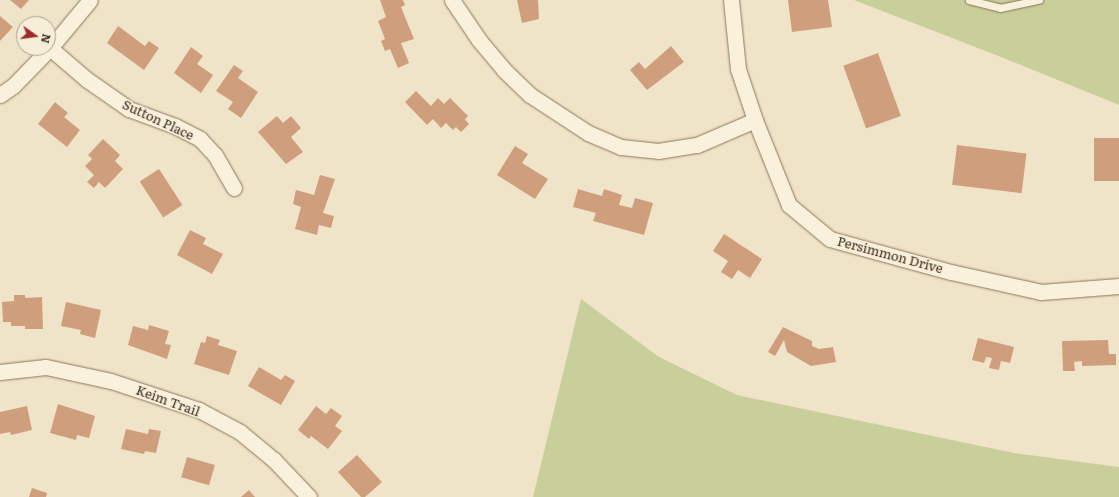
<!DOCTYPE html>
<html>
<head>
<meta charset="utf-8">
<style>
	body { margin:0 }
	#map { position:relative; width:1119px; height:497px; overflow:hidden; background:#f0e4c8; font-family:Literata,serif }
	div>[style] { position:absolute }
	.green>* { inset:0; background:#c9cf9b }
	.building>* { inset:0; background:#cf9f7d; transform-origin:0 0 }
	.roads { filter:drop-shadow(0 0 1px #8d765c) drop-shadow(0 0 1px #8d765c) }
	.lane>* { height:7px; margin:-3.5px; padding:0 3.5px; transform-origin:3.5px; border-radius:3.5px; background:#faf1dc }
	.street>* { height:15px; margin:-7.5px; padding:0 7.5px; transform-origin:7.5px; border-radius:7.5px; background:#faf1dc }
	span { translate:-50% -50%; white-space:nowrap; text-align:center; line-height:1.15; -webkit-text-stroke:3px #f7eed8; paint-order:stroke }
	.street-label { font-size:13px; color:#3d2e20 }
	.north { position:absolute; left:16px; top:16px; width:40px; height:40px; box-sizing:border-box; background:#f7eed8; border:1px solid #ada18e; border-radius:50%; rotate:104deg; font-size:11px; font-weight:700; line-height:16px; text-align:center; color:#3d2e20 }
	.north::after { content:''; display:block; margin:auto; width:14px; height:18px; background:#9e2a2b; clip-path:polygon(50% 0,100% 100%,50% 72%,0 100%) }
</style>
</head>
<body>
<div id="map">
	<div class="green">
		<i style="clip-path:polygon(854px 0,1119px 0,1119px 105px,1001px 57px)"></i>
		<i style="clip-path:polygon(581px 299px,659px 357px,737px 395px,1014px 453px,1119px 467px,1119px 497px,533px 497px)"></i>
	</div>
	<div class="building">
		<i style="clip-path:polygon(10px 0,29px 0,21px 9px)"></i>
		<i style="clip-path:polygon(380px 0,403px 0,405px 5px,401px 7px,414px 39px,401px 43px,409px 63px,398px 68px,390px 49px,385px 51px,381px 41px,385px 39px,378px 21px,386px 17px)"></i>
		<i style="clip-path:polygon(517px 0,538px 0,539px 19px,522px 23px)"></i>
		<i style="clip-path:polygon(788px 0,828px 0,832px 27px,792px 32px)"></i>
		<i style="clip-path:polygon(0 16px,13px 27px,0 41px)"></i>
		<i style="clip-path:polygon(118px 26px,145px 46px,149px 41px,159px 48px,144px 70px,107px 43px)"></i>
		<i style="clip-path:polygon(671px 46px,684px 62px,647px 90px,630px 70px,639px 62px,645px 69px)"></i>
		<i style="clip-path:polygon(191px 47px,203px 56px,197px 64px,213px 75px,201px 93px,174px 73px)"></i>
		<i style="left:878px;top:53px;width:67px;height:37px;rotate:70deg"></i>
		<i style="clip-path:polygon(234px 65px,243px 71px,238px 78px,258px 92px,241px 118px,228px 109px,233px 102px,216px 91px)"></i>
		<i style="clip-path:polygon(416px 91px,431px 106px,438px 98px,444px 104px,450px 98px,468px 116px,465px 119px,469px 124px,461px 132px,456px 127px,453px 130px,446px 123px,441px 128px,433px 119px,427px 125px,405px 102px)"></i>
		<i style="clip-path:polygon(55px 102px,68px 113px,64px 117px,80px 130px,67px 147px,38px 124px)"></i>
		<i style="clip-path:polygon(277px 116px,283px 123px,291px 116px,301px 128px,291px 137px,303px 152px,286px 164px,258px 132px)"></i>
		<i style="left:1119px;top:138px;width:43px;height:25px;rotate:90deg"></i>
		<i style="clip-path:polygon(103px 139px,120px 155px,115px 161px,123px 169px,105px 188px,99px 182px,94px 188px,87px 182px,94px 175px,85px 166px,92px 159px,88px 155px)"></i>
		<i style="left:957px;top:145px;width:70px;height:40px;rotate:7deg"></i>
		<i style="clip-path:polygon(515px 146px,528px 154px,522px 163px,548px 179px,535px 199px,497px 175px)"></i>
		<i style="left:159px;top:169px;width:43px;height:23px;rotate:57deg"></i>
		<i style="clip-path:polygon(320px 175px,335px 179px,323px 213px,334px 216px,331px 228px,319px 225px,317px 235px,295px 229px,301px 207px,293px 204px,296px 190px,314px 195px)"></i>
		<i style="clip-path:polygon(578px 189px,602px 196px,604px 189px,622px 195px,619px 205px,632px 208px,635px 198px,653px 203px,644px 235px,593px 221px,596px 213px,573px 207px)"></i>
		<i style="clip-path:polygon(190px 230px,206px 238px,203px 244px,223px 254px,212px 274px,177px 255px)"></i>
		<i style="clip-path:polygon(724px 234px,762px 259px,750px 278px,738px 270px,732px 279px,721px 272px,728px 261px,713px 251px)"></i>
		<i style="clip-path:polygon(14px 295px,25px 295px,25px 298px,42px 297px,43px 329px,25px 329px,25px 326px,11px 326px,11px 322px,3px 322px,2px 302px,14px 301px)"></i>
		<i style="clip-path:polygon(66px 302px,101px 310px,95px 338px,80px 334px,81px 330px,61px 326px)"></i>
		<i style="clip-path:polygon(149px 325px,169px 331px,165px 344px,171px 345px,167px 359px,128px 345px,133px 326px,148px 330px)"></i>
		<i style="clip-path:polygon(783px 327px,812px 341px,812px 346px,819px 349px,833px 347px,836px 362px,811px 366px,787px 352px,784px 340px,775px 356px,768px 352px)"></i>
		<i style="clip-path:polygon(207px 336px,220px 340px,218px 345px,237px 351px,229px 375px,194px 364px,201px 342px,205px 343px)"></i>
		<i style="clip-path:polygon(978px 338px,1014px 347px,1010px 363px,1001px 361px,999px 370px,989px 368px,992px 358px,986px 357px,984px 363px,972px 360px)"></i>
		<i style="clip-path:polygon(1108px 340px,1109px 354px,1116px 354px,1116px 365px,1082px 366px,1082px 361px,1074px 362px,1075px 371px,1063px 371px,1062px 341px)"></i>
		<i style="clip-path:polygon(259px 367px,281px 380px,285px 375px,295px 381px,281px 405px,248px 386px)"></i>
		<i style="clip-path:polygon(58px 404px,95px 416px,89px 438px,77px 435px,76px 440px,50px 433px)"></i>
		<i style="clip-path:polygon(27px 406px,32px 430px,11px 435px,10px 432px,0 434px,0 412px)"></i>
		<i style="clip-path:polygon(316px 406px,326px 414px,331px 408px,342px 416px,335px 426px,342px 431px,328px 449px,311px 436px,309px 439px,298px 430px)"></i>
		<i style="clip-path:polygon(126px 429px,148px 434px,149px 429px,161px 431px,156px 453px,145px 451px,144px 454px,121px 449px)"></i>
		<i style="clip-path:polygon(357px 455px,382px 482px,365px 497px,361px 497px,338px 472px)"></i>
		<i style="left:187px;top:457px;width:29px;height:21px;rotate:16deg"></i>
		<i style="clip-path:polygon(32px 488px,47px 493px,46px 497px,29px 497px)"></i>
		<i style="clip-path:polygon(249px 490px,255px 497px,241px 497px)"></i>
	</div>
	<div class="roads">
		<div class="lane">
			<i style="left:969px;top:0;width:32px;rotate:14deg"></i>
			<i style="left:1000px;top:8px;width:40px;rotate:-12deg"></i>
		</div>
		<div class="street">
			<i style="left:452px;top:0;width:48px;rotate:56deg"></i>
			<i style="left:479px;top:40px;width:39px;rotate:50deg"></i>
			<i style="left:504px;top:70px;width:36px;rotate:44deg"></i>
			<i style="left:530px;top:95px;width:69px;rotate:33.2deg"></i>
			<i style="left:588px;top:133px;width:36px;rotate:23deg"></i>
			<i style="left:621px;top:147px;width:37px;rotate:6deg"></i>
			<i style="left:658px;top:151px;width:39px;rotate:-9deg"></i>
			<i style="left:697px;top:145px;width:63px;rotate:-23.3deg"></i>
			<i style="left:731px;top:0;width:69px;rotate:84.2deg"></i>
			<i style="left:738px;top:69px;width:54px;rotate:71.6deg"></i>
			<i style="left:755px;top:120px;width:92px;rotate:68.2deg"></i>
			<i style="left:789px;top:205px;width:53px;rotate:39.7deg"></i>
			<i style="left:830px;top:239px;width:125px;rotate:15.3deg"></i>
			<i style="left:951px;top:272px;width:92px;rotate:12.5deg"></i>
			<i style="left:1041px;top:292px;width:78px;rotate:-4.4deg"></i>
			<i style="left:50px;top:48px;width:48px;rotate:40.7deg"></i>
			<i style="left:86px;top:79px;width:52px;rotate:34.9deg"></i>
			<i style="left:129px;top:109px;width:49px;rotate:20.3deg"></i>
			<i style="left:175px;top:126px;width:28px;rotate:27deg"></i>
			<i style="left:200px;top:139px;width:22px;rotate:47deg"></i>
			<i style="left:215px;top:155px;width:38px;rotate:60deg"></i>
			<i style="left:0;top:95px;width:16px;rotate:-35deg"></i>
			<i style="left:13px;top:86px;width:53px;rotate:-45.8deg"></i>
			<i style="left:50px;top:48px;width:62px;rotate:-50.2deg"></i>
			<i style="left:0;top:372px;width:46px;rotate:-6.2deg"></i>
			<i style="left:46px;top:367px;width:66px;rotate:12.2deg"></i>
			<i style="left:111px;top:381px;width:93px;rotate:18.2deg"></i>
			<i style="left:199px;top:410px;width:47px;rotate:28.2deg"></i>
			<i style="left:240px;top:432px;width:44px;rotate:39.5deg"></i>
			<i style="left:274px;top:460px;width:51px;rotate:46.6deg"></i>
		</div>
	</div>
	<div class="street-label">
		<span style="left:158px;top:120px;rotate:25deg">Sutton Place</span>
		<span style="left:890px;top:255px;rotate:15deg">Persimmon Drive</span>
		<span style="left:168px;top:401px;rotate:20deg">Keim Trail</span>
	</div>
	<div class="north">N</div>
</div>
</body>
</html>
